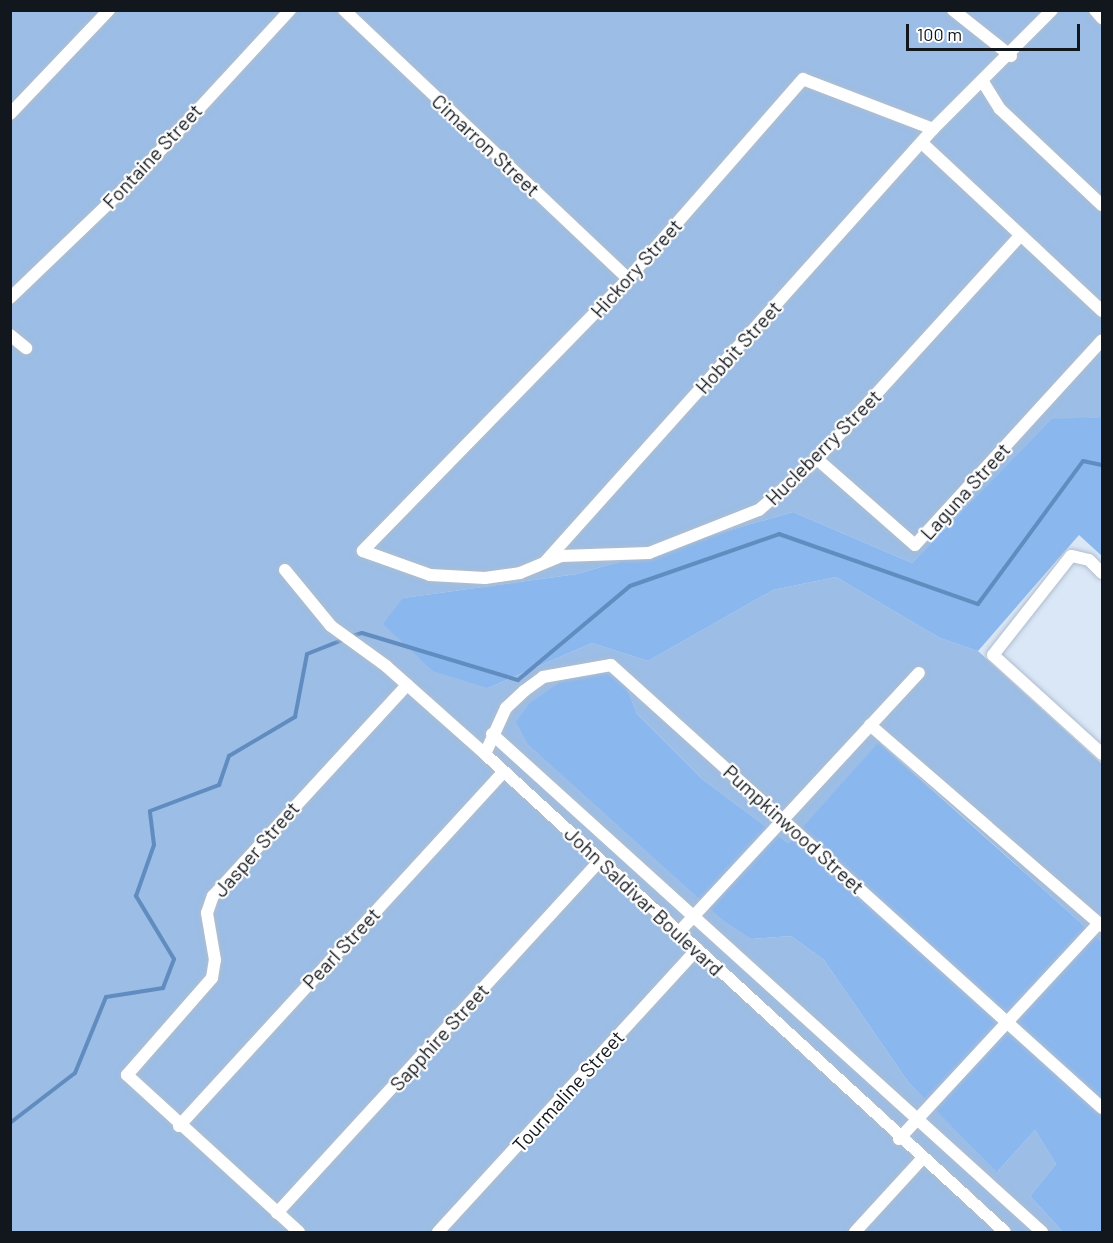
<!DOCTYPE html>
<html>
<head>
<meta charset="utf-8">
<style>
	body { margin:0 }
	#map { position:relative; width:1113px; height:1243px; overflow:hidden; background:#dae7f7; font-family:Barlow,sans-serif }
	div>[style] { position:absolute }
	.green>* { inset:0; background:#9bbde6 }
	.forest>* { inset:0; background:#8ab7ee }
	.stream>* { height:4px; margin:-2px; padding:0 2px; transform-origin:2px; border-radius:2px; background:#608cc0 }
	.roads { filter:drop-shadow(0 0 2px #b0bdcd) drop-shadow(0 0 2px #b0bdcd) }
	.street>* { height:12px; margin:-6px; padding:0 6px; transform-origin:6px; border-radius:6px; background:#fff }
	span { translate:-50% -50%; white-space:nowrap; text-align:center; line-height:1.15; -webkit-text-stroke:4.5px #fff; paint-order:stroke }
	.street-label { font-size:20px; color:#12171d }
	.frame { position:absolute; inset:0; border:12px solid #12171d; pointer-events:none }
	.scale { position:absolute; left:906px; top:24px; width:174px; height:27px; box-sizing:border-box; border:3px solid #12171d; border-top:0; padding-left:8px; font-size:18px; line-height:21px; white-space:nowrap; color:#12171d; -webkit-text-stroke:4px #fff; paint-order:stroke }
</style>
</head>
<body>
<div id="map">
	<div class="green">
		<i style="clip-path:polygon(10px 11px,1102px 11px,1102px 417px,1052px 420px,912px 563px,793px 512px,577px 574px,403px 598px,488px 688px,592px 643px,648px 661px,773px 590px,836px 577px,940px 638px,978px 651px,1102px 764px,1102px 942px,880px 742px,788px 843px,702px 779px,637px 714px,625px 683px,605px 671px,752px 939px,791px 936px,824px 960px,909px 1083px,998px 1171px,1035px 1130px,1056px 1164px,1030px 1196px,1063px 1232px,11px 1232px)"></i>
	</div>
	<div class="forest">
		<i style="clip-path:polygon(1102px 417px,1102px 556px,1079px 535px,978px 651px,940px 638px,836px 577px,773px 590px,648px 661px,592px 643px,488px 688px,433px 671px,383px 624px,403px 598px,577px 574px,793px 512px,912px 563px,1052px 419px)"></i>
		<i style="clip-path:polygon(605px 671px,625px 683px,637px 714px,702px 779px,788px 843px,879px 742px,1102px 942px,1102px 1232px,1063px 1232px,1030px 1196px,1056px 1164px,1035px 1130px,997px 1172px,909px 1083px,824px 960px,791px 936px,752px 939px,723px 920px,528px 744px,516px 722px,529px 704px,566px 678px)"></i>
	</div>
	<div class="stream">
		<i style="left:352px;top:636px;width:10px;rotate:-17deg"></i>
		<i style="left:362px;top:633px;width:163px;rotate:16.8deg"></i>
		<i style="left:518px;top:680px;width:146px;rotate:-40deg"></i>
		<i style="left:630px;top:586px;width:158px;rotate:-19.2deg"></i>
		<i style="left:779px;top:534px;width:211px;rotate:19.4deg"></i>
		<i style="left:978px;top:604px;width:177px;rotate:-53.7deg"></i>
		<i style="left:1083px;top:461px;width:19px;rotate:12deg"></i>
		<i style="left:10px;top:1123px;width:82px;rotate:-37.6deg"></i>
		<i style="left:75px;top:1073px;width:82px;rotate:-67.8deg"></i>
		<i style="left:106px;top:997px;width:58px;rotate:-9deg"></i>
		<i style="left:163px;top:988px;width:31px;rotate:-69deg"></i>
		<i style="left:174px;top:959px;width:74px;rotate:-121.1deg"></i>
		<i style="left:136px;top:896px;width:54px;rotate:-70.6deg"></i>
		<i style="left:154px;top:845px;width:34px;rotate:-97deg"></i>
		<i style="left:150px;top:811px;width:74px;rotate:-20.6deg"></i>
		<i style="left:219px;top:785px;width:31px;rotate:-71deg"></i>
		<i style="left:229px;top:756px;width:77px;rotate:-30.6deg"></i>
		<i style="left:295px;top:717px;width:64px;rotate:-79.2deg"></i>
		<i style="left:307px;top:654px;width:41px;rotate:-21.5deg"></i>
	</div>
	<div class="roads">
		<div class="street">
			<i style="left:344px;top:10px;width:391px;rotate:43.4deg"></i>
			<i style="left:953px;top:10px;width:74px;rotate:38.4deg"></i>
			<i style="left:1095px;top:10px;width:11px;rotate:49deg"></i>
			<i style="left:983px;top:82px;width:32px;rotate:58deg"></i>
			<i style="left:1000px;top:109px;width:140px;rotate:43.3deg"></i>
			<i style="left:10px;top:114px;width:144px;rotate:-46.4deg"></i>
			<i style="left:933px;top:129px;width:139px;rotate:-159deg"></i>
			<i style="left:803px;top:79px;width:266px;rotate:131.2deg"></i>
			<i style="left:628px;top:279px;width:380px;rotate:134.3deg"></i>
			<i style="left:363px;top:551px;width:71px;rotate:19.7deg"></i>
			<i style="left:430px;top:575px;width:55px;rotate:3.1deg"></i>
			<i style="left:485px;top:578px;width:35px;rotate:-8deg"></i>
			<i style="left:520px;top:573px;width:44px;rotate:-22.5deg"></i>
			<i style="left:561px;top:556px;width:88px;rotate:-2deg"></i>
			<i style="left:649px;top:553px;width:118px;rotate:-21.4deg"></i>
			<i style="left:759px;top:510px;width:77px;rotate:-41.3deg"></i>
			<i style="left:817px;top:459px;width:300px;rotate:-47.7deg"></i>
			<i style="left:922px;top:143px;width:246px;rotate:43deg"></i>
			<i style="left:10px;top:298px;width:173px;rotate:-43.8deg"></i>
			<i style="left:135px;top:178px;width:229px;rotate:-47.3deg"></i>
			<i style="left:10px;top:335px;width:21px;rotate:39deg"></i>
			<i style="left:817px;top:459px;width:130px;rotate:41.3deg"></i>
			<i style="left:915px;top:545px;width:277px;rotate:-47.6deg"></i>
			<i style="left:546px;top:561px;width:580px;rotate:-48.14deg"></i>
			<i style="left:933px;top:129px;width:168px;rotate:-45deg"></i>
			<i style="left:285px;top:570px;width:72px;rotate:50.6deg"></i>
			<i style="left:331px;top:626px;width:68px;rotate:36deg"></i>
			<i style="left:386px;top:666px;width:132px;rotate:41.6deg"></i>
			<i style="left:485px;top:754px;width:706px;rotate:42.59deg"></i>
			<i style="left:1102px;top:573px;width:18px;rotate:-135deg"></i>
			<i style="left:1089px;top:560px;width:18px;rotate:-167deg"></i>
			<i style="left:1071px;top:556px;width:126px;rotate:128.2deg"></i>
			<i style="left:993px;top:655px;width:147px;rotate:42.2deg"></i>
			<i style="left:870px;top:725px;width:307px;rotate:40.9deg"></i>
			<i style="left:492px;top:734px;width:742px;rotate:42.16deg"></i>
			<i style="left:485px;top:754px;width:51px;rotate:-65.5deg"></i>
			<i style="left:506px;top:708px;width:25px;rotate:-43deg"></i>
			<i style="left:524px;top:691px;width:24px;rotate:-36deg"></i>
			<i style="left:543px;top:677px;width:69px;rotate:-10deg"></i>
			<i style="left:611px;top:665px;width:661px;rotate:42.06deg"></i>
			<i style="left:679px;top:932px;width:353px;rotate:-47.2deg"></i>
			<i style="left:179px;top:1126px;width:480px;rotate:-47.5deg"></i>
			<i style="left:899px;top:1139px;width:294px;rotate:-47.2deg"></i>
			<i style="left:277px;top:1213px;width:478px;rotate:-47.5deg"></i>
			<i style="left:299px;top:1232px;width:233px;rotate:-137.6deg"></i>
			<i style="left:127px;top:1075px;width:129px;rotate:-48.8deg"></i>
			<i style="left:212px;top:978px;width:18px;rotate:-81deg"></i>
			<i style="left:215px;top:960px;width:48px;rotate:-99.7deg"></i>
			<i style="left:207px;top:913px;width:18px;rotate:-71deg"></i>
			<i style="left:213px;top:896px;width:287px;rotate:-47.4deg"></i>
			<i style="left:438px;top:1232px;width:384px;rotate:-47.5deg"></i>
			<i style="left:855px;top:1232px;width:98px;rotate:-47.5deg"></i>
		</div>
	</div>
	<div class="street-label">
		<span style="left:486px;top:145px;rotate:43deg">Cimarron Street</span>
		<span style="left:152px;top:156px;rotate:-47deg">Fontaine Street</span>
		<span style="left:636px;top:268px;rotate:-48deg">Hickory Street</span>
		<span style="left:738px;top:347px;rotate:-48deg">Hobbit Street</span>
		<span style="left:823px;top:447px;rotate:-45deg">Hucleberry Street</span>
		<span style="left:965px;top:491px;rotate:-48deg">Laguna Street</span>
		<span style="left:794px;top:829px;rotate:42deg">Pumpkinwood Street</span>
		<span style="left:256px;top:849px;rotate:-49deg">Jasper Street</span>
		<span style="left:644px;top:901px;rotate:43deg">John Saldivar Boulevard</span>
		<span style="left:341px;top:948px;rotate:-47deg">Pearl Street</span>
		<span style="left:439px;top:1037px;rotate:-48deg">Sapphire Street</span>
		<span style="left:568px;top:1091px;rotate:-48deg">Tourmaline Street</span>
	</div>
	<div class="frame"></div>
	<div class="scale">100 m</div>
</div>
</body>
</html>
